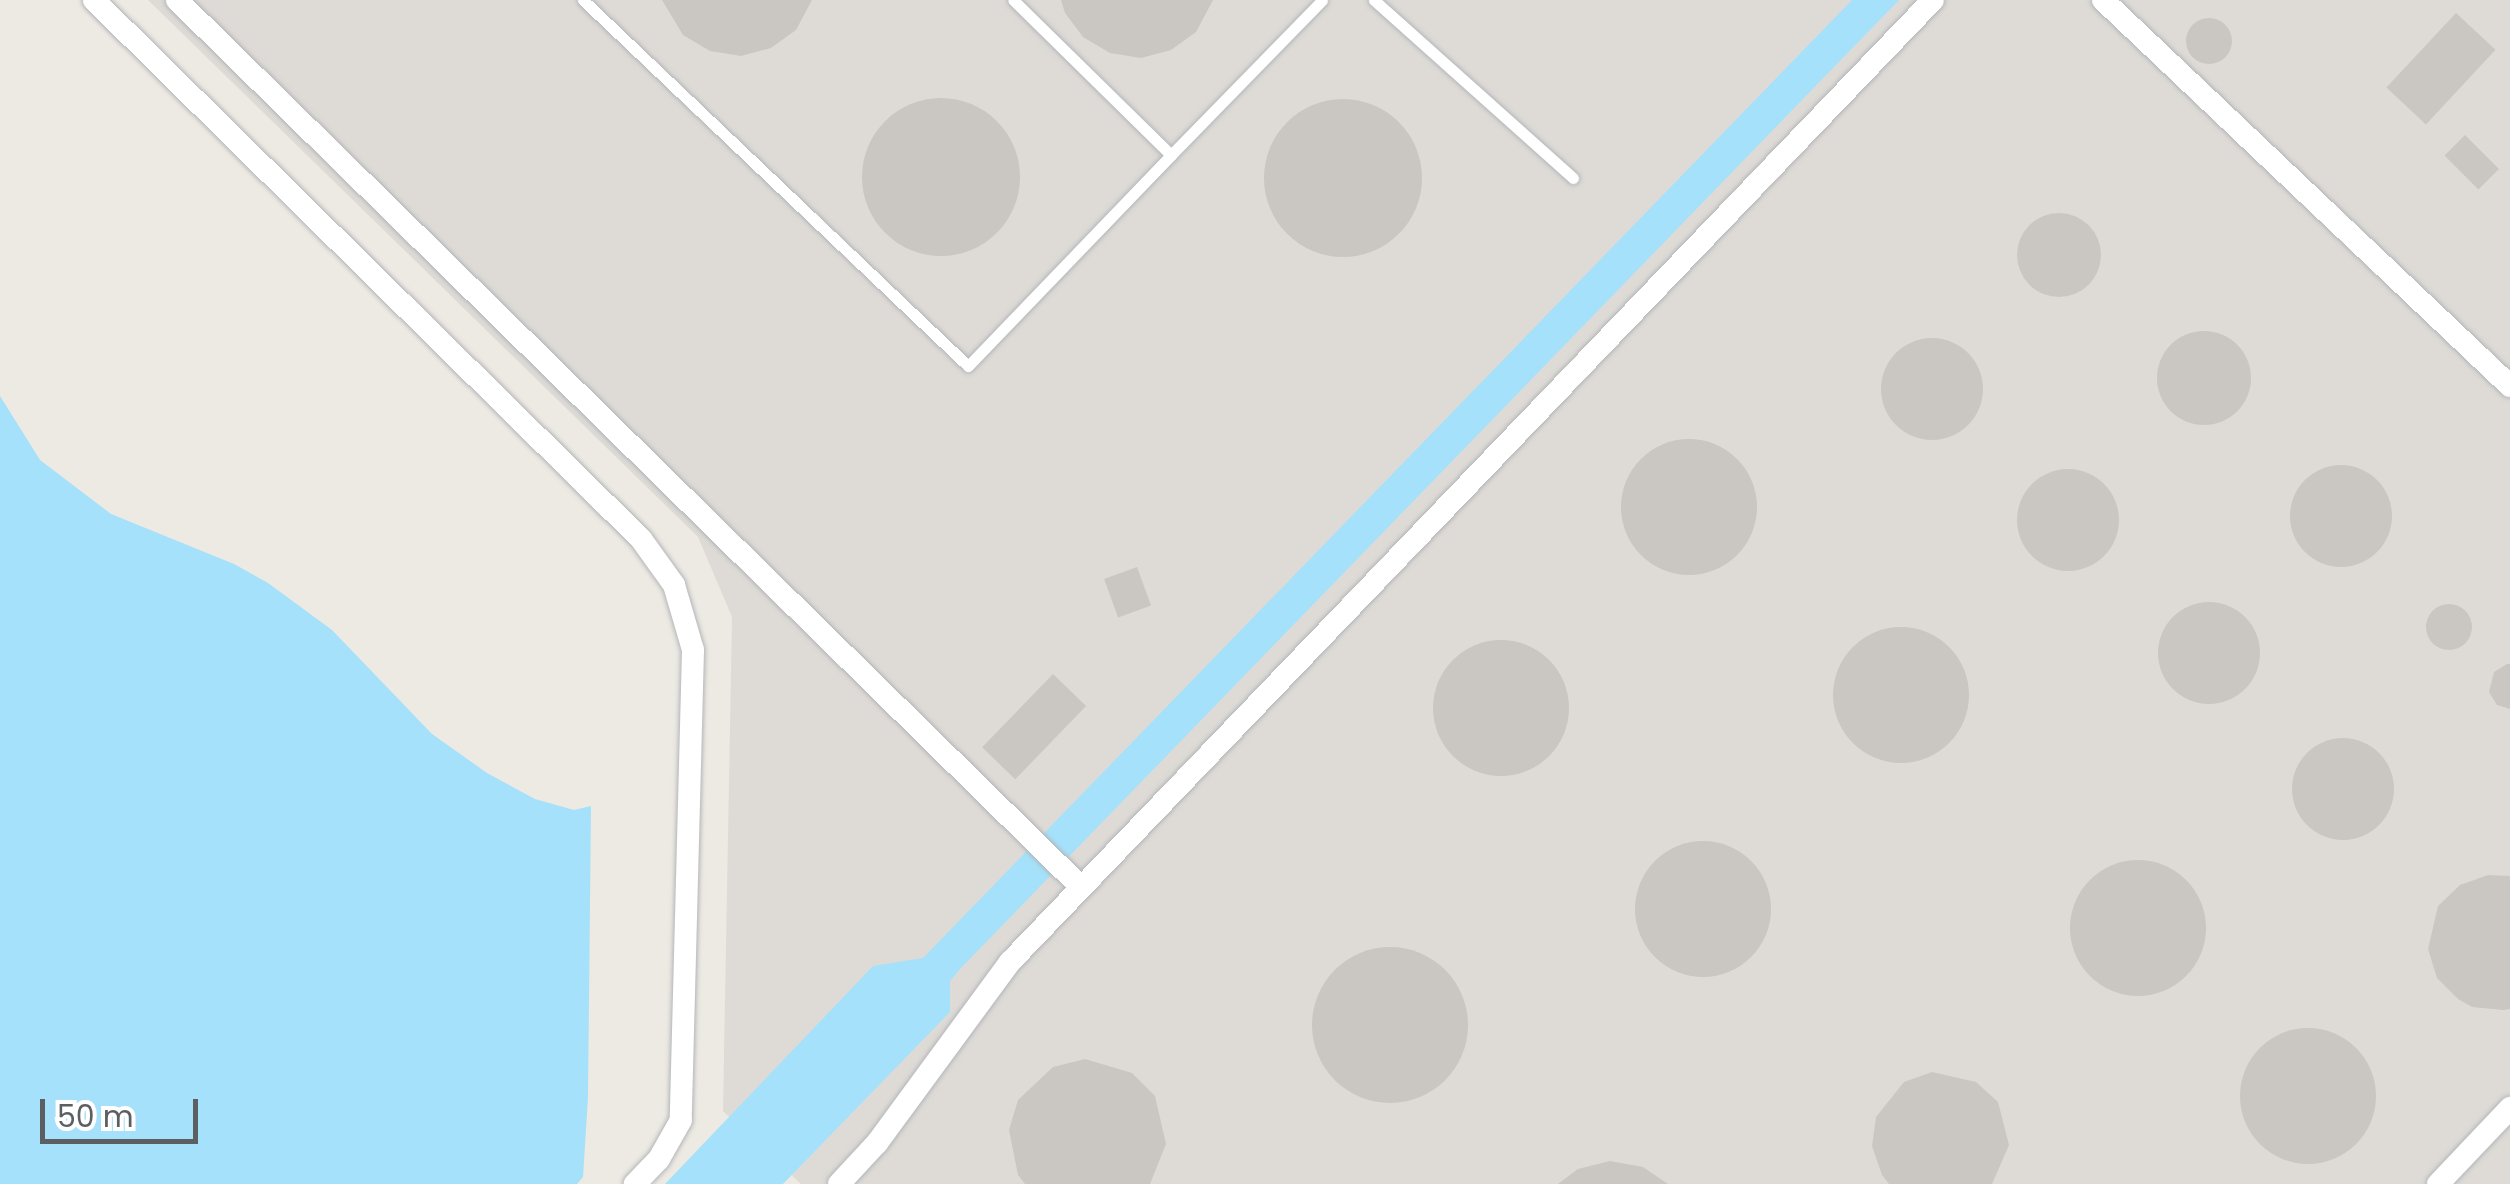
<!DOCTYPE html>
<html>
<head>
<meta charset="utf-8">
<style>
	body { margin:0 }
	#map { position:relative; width:2510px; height:1184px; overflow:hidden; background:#ede9e3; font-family:Poppins,sans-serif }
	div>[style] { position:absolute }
	.industrial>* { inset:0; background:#dedbd7 }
	.water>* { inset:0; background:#a5e1fa }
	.building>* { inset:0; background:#cac6c2; transform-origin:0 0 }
	.round { border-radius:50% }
	.roads { filter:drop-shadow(0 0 2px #b3b6b9) drop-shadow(0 0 2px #b3b6b9) }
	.lane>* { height:11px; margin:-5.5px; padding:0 5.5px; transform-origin:5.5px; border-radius:5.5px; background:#fff }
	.street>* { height:22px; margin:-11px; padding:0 11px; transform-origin:11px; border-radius:11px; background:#fff }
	span { translate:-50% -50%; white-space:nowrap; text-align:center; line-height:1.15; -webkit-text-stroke:8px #fff; paint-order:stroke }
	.scale { position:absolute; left:40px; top:1099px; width:158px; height:45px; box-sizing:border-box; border:5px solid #5b5f62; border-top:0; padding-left:12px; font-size:30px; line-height:35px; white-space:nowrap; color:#5b5f62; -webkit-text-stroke:8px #fff; paint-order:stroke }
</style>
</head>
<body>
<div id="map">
	<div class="industrial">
		<i style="clip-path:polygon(148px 0,2510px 0,2510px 1184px,801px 1184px,723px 1111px,732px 617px,698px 537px)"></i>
	</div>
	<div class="water">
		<i style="clip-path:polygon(1852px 0,1899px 0,961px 968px,950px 981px,950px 1012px,783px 1184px,665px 1184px,873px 966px,923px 958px)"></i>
		<i style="clip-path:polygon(0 396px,40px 460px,111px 514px,234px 564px,268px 583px,332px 630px,432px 734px,487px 773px,535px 799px,574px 810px,591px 806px,588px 1097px,583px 1177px,577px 1184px,0 1184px)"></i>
	</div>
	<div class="building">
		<i style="clip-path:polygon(662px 0,812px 0,796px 30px,771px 48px,741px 56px,710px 51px,683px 35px)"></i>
		<i style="clip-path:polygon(1061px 0,1213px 0,1196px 32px,1171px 50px,1141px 58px,1110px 53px,1083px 37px,1065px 13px)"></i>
		<i style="left:2456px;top:13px;width:54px;height:102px;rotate:43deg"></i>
		<i class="round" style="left:2186px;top:18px;width:46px;height:46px"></i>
		<i class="round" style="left:862px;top:98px;width:158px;height:158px"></i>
		<i class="round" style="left:1264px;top:99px;width:158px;height:158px"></i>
		<i style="left:2465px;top:135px;width:48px;height:29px;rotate:45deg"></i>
		<i class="round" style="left:2017px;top:213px;width:84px;height:84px"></i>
		<i class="round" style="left:2157px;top:331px;width:94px;height:94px"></i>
		<i class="round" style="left:1881px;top:338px;width:102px;height:102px"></i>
		<i class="round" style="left:1621px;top:439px;width:136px;height:136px"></i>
		<i class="round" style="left:2290px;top:465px;width:102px;height:102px"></i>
		<i class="round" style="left:2017px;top:469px;width:102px;height:102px"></i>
		<i style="left:1137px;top:567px;width:41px;height:35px;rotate:70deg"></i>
		<i class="round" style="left:2158px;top:602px;width:102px;height:102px"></i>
		<i class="round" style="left:2426px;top:604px;width:46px;height:46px"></i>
		<i class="round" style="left:1833px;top:627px;width:136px;height:136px"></i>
		<i class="round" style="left:1433px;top:640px;width:136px;height:136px"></i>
		<i style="clip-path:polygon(2507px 664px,2510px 664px,2510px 709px,2497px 705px,2489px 692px,2494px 672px)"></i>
		<i style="left:1053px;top:674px;width:46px;height:102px;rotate:44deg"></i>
		<i class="round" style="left:2292px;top:738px;width:102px;height:102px"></i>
		<i class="round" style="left:1635px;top:841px;width:136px;height:136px"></i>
		<i class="round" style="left:2070px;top:860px;width:136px;height:136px"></i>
		<i style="clip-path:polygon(2488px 875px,2510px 876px,2510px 1009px,2503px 1010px,2472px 1007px,2458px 999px,2437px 978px,2428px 949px,2438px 906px,2460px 885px)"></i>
		<i class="round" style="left:1312px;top:947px;width:156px;height:156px"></i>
		<i class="round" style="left:2240px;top:1028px;width:136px;height:136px"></i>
		<i style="clip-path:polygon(1085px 1059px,1132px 1073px,1155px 1096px,1166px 1144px,1150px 1184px,1025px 1184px,1018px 1175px,1009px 1130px,1018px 1100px,1053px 1067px)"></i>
		<i style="clip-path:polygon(1932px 1072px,1976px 1082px,1998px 1102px,2009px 1145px,1992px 1184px,1889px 1184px,1882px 1175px,1872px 1146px,1876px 1117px,1904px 1082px)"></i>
		<i style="clip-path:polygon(1610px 1161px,1643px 1167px,1668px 1184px,1558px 1184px,1578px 1169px)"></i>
	</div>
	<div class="roads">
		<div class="lane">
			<i style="left:583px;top:0;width:531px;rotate:43.55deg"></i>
			<i style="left:968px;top:366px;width:293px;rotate:-46.1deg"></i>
			<i style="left:1171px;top:155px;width:221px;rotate:-135.5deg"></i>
			<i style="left:1374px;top:0;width:267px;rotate:41.8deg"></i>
			<i style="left:1171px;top:155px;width:216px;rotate:-45.7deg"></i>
		</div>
		<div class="street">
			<i style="left:94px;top:0;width:768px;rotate:44.58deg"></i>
			<i style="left:641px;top:539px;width:57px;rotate:54.3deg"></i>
			<i style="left:674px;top:585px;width:68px;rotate:73.7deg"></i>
			<i style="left:693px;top:650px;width:470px;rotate:91.5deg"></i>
			<i style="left:681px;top:1120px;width:45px;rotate:119.4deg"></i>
			<i style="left:659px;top:1159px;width:35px;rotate:134deg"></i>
			<i style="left:177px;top:0;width:1266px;rotate:44.46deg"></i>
			<i style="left:2103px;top:0;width:561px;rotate:43.48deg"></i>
			<i style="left:839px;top:1184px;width:56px;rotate:-47.2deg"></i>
			<i style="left:877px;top:1143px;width:225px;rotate:-53.7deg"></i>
			<i style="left:1010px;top:962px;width:1333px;rotate:-46.19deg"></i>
			<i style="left:2438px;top:1184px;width:105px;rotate:-46.5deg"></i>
		</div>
	</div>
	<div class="scale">50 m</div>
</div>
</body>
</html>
